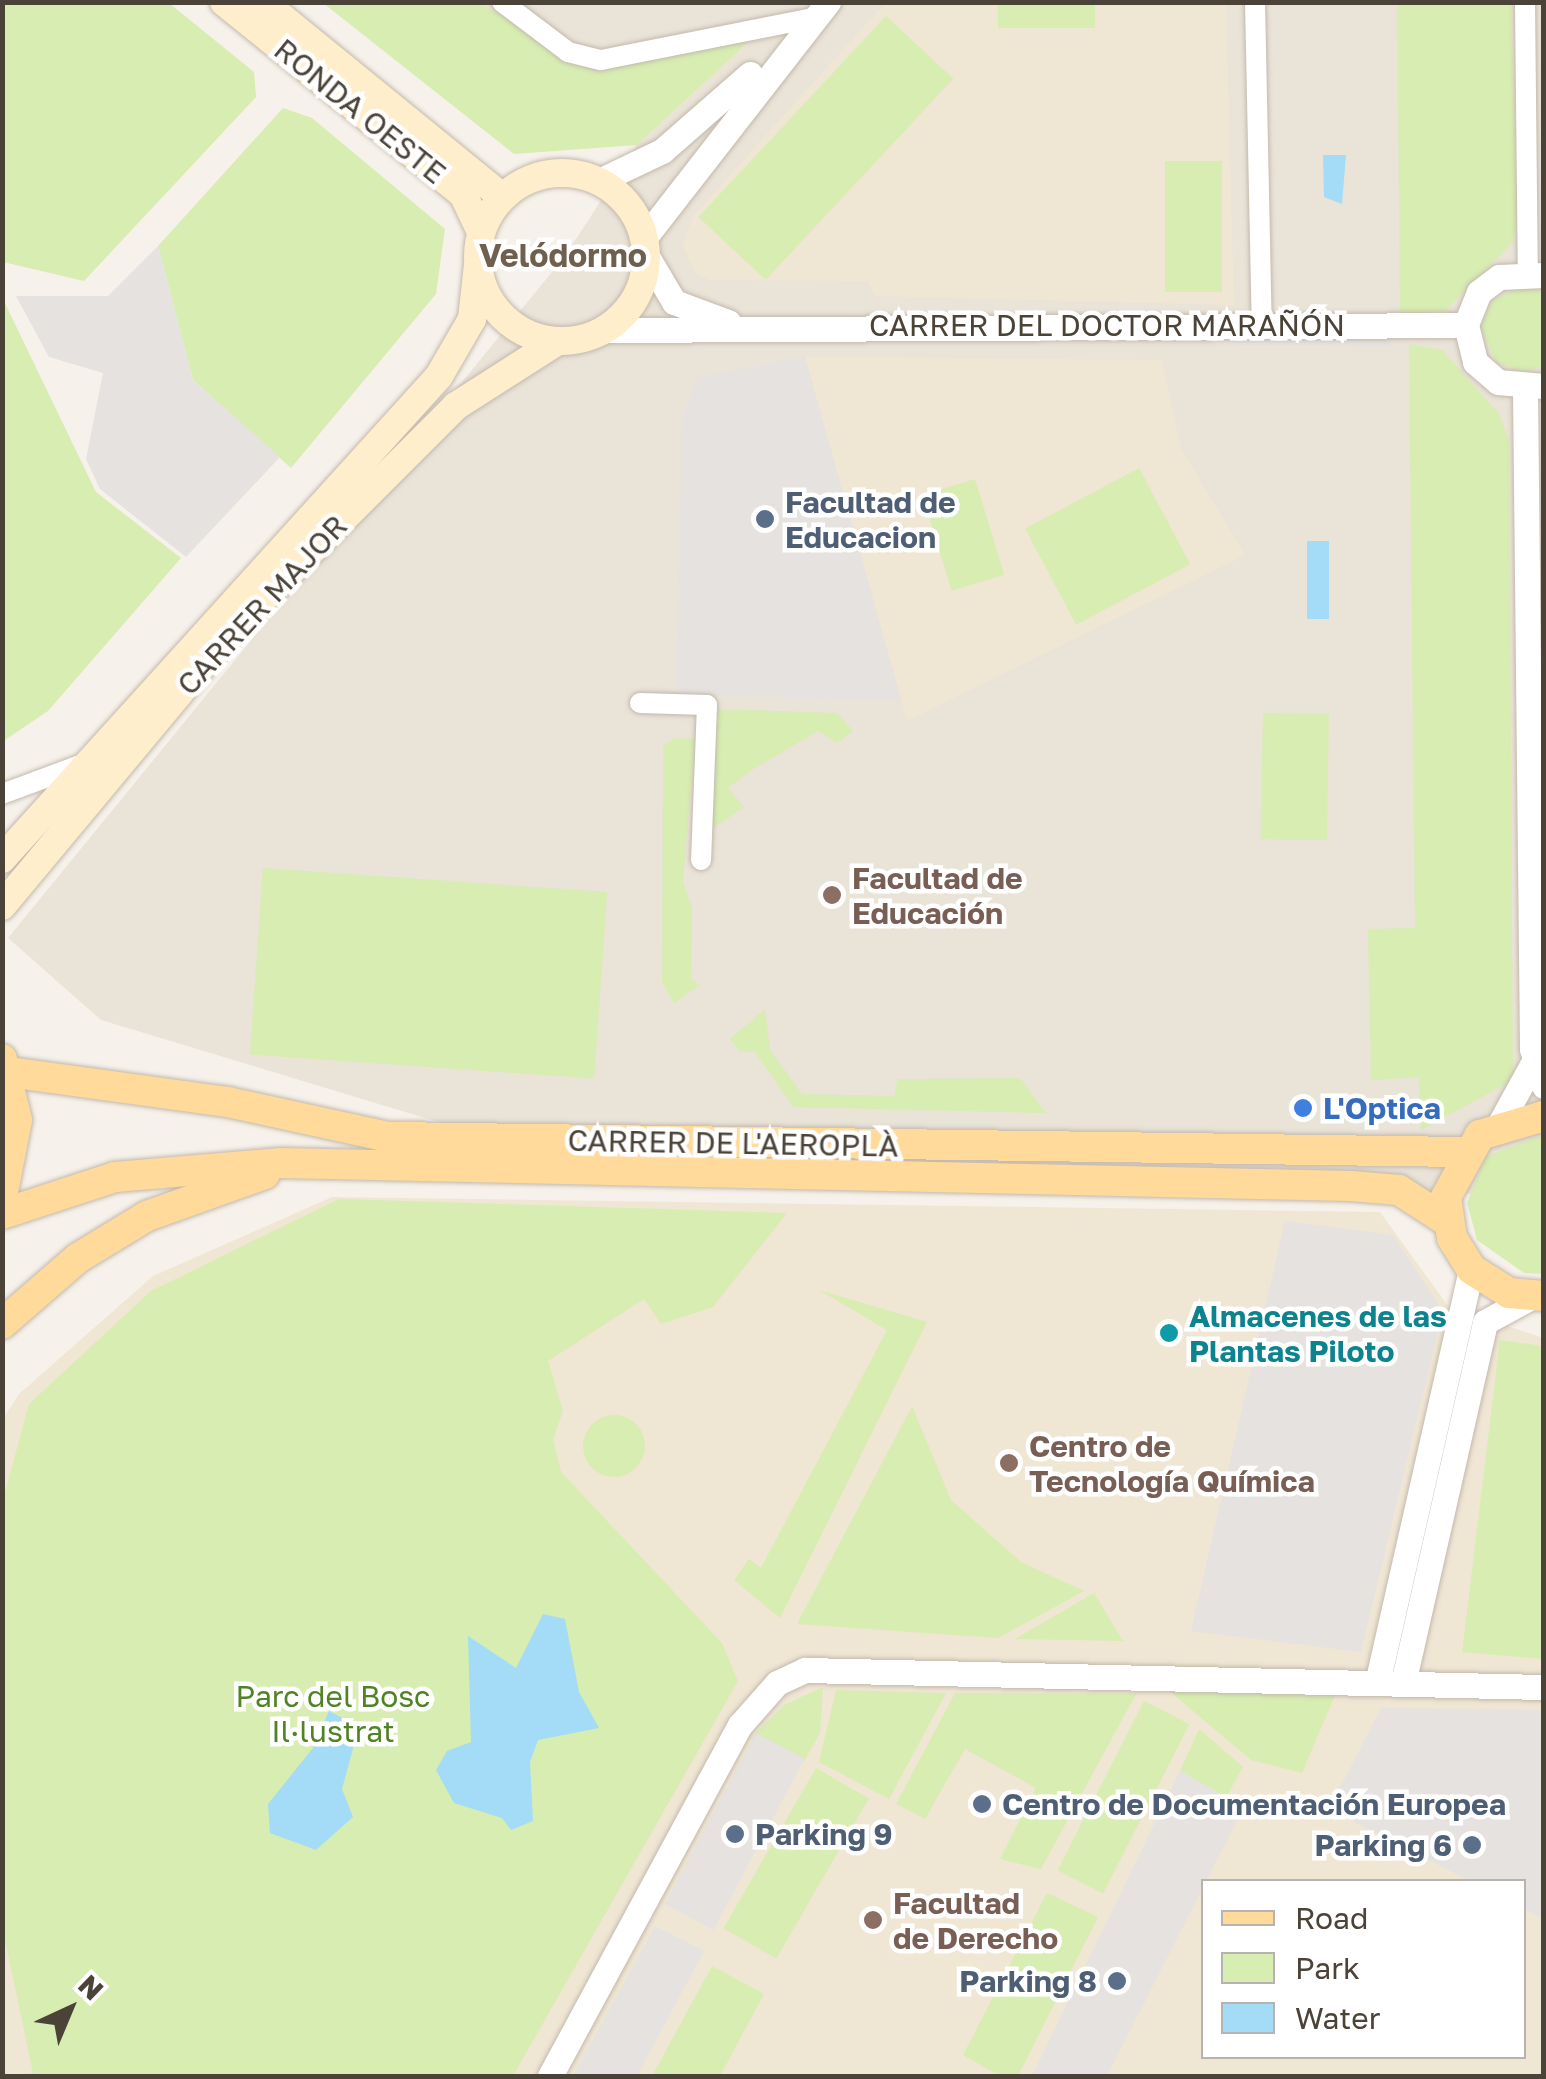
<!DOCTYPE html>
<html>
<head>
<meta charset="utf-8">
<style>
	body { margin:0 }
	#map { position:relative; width:1546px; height:2079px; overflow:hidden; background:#f6f2eb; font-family:"Golos Text",sans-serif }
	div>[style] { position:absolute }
	.residential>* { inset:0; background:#eae3d8 }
	.education>* { inset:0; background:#f0e6d4 }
	.green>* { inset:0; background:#d7edb1; transform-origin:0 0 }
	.round { border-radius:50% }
	.parking>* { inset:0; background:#e5e2df; transform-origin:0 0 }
	.water>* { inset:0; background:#a4dbf6; transform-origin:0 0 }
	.roads { filter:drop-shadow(0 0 2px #c3b9ac) drop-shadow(0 0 2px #c3b9ac) }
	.minor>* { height:20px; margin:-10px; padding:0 10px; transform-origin:10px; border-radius:10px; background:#fff }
	.tertiary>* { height:25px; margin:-12.5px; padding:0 12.5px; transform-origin:12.5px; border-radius:12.5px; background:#fff }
	.secondary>* { height:28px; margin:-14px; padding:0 14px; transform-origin:14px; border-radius:14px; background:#fec }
	.secondary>.ring { margin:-14px; padding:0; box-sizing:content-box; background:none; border:28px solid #fec; border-radius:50% }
	.primary>* { height:30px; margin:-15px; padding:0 15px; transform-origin:15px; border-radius:15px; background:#ffda9b }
	.dots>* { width:28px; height:28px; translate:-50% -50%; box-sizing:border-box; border:5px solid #fff; border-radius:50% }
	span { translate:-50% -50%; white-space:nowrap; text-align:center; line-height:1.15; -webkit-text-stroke:9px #fff; paint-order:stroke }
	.street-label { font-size:30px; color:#4b4238 }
	.service-label { font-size:30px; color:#4e5e75; font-weight:700 }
	.left { translate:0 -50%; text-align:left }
	.right { translate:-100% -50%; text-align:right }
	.education-label { font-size:30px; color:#785e54; font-weight:700 }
	.shop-label { font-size:30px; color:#366cbe; font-weight:700 }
	.culture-label { font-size:30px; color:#0d838f; font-weight:700 }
	.park-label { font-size:30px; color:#508325 }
	.neighbourhood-label { font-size:32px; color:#6f5f4e; font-weight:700 }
	.frame { position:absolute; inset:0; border:5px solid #4b4238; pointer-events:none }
	.legend { position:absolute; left:1201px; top:1879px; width:325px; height:180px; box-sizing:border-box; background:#fff; border:2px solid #b7b3af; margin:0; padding:12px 18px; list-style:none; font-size:30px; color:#4b4238 }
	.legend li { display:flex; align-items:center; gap:20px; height:50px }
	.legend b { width:50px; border:2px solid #b7b3af }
	.north { position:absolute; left:20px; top:1959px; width:100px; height:100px; -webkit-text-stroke:8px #fff; paint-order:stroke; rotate:44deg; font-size:28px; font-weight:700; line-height:40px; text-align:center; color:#4b4238 }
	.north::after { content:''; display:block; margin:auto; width:35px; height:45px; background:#4b4238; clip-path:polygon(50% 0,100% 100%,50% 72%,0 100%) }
</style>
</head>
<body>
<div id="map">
	<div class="residential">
		<i style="clip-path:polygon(481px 3px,1543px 3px,1543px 1197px,541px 1153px,101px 1020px,8px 938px,565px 256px,637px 145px,751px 40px,589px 69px)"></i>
	</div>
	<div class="education">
		<i style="clip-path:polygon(885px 3px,1226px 3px,1234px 305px,876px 296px,867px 281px,709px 280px,695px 272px,683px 246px,693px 216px)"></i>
		<i style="clip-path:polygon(805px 357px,1162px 360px,1181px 449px,1245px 555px,907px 721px)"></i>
		<i style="clip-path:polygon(evenodd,332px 1197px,1380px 1212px,1448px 1306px,1543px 1338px,1543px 2076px,3px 2076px,2px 1420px,19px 1394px,153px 1276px,332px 1197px,1204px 1882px,1524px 1882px,1524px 2056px,1204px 2056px,1204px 1882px)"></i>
	</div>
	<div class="green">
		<i style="clip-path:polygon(2px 3px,169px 3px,254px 72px,256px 97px,84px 281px,3px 262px)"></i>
		<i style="clip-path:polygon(323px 3px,481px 3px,589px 69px,753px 38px,637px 145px,514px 154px)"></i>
		<i style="left:998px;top:3px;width:97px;height:25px"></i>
		<i style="clip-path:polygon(1397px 3px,1511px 3px,1518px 222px,1512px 243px,1445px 311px,1400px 315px)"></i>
		<i style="left:886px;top:16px;width:92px;height:275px;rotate:43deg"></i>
		<i style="clip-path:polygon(283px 108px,312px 118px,445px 229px,436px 294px,291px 468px,193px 380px,158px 246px)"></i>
		<i style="left:1165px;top:161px;width:57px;height:131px"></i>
		<i style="clip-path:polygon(1523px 286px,1543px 292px,1543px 366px,1524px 372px,1496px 362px,1481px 327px,1492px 301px)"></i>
		<i style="clip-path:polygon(2px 297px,96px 492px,181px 558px,48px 711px,5px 740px)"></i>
		<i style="clip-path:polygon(1409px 344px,1442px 350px,1500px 415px,1509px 441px,1513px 1080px,1421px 1130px,1419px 1077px,1371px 1080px,1368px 929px,1415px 928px)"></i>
		<i style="left:1139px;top:468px;width:109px;height:129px;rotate:62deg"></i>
		<i style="left:975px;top:479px;width:100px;height:55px;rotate:73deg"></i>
		<i style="clip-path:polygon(715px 709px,837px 713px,853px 731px,837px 743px,818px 731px,750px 771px,728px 788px,744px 807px,712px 829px)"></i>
		<i style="left:1263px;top:713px;width:66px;height:126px;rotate:1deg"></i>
		<i style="clip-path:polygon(675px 738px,695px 739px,683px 881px,692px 908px,691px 979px,700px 985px,674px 1003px,662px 982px,663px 746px)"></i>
		<i style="left:263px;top:868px;width:345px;height:187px;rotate:4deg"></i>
		<i style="clip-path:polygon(765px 1009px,770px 1050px,802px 1094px,894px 1096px,898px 1079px,1020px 1078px,1046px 1113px,793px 1107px,754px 1051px,740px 1052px,730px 1039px)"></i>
		<i style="clip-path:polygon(1543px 1135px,1543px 1274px,1524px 1273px,1477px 1240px,1467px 1203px,1486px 1156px)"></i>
		<i style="clip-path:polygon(339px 1199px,787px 1213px,713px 1307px,661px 1324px,644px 1299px,548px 1361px,563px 1411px,553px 1439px,561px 1472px,722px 1643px,738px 1681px,513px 2076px,5px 2076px,33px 2073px,2px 1926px,3px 1500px,29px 1404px,151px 1291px)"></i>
		<i style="clip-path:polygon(819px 1290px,927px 1322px,780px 1618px,734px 1580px,749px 1559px,761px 1568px,887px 1330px)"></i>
		<i style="clip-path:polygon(1500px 1340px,1543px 1346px,1543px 1659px,1462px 1652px)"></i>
		<i style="clip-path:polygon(912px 1406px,951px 1500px,1021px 1562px,1084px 1591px,998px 1638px,797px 1624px)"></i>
		<i class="round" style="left:583px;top:1415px;width:62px;height:62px"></i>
		<i style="clip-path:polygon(1094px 1593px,1123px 1641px,1015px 1639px)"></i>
		<i style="clip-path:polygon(823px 1687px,820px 1733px,803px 1763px,756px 1733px,784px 1705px)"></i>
		<i style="clip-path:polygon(1167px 1689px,1336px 1693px,1302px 1773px,1251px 1760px)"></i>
		<i style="clip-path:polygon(836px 1690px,946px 1693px,889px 1799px,819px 1762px)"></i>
		<i style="clip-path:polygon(955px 1693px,1136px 1694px,1041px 1869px,1000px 1859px,1036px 1788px,965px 1749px,925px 1819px,896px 1804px)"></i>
		<i style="left:1144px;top:1701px;width:51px;height:190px;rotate:27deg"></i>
		<i style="clip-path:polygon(1199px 1729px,1243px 1767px,1226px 1797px,1180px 1771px)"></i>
		<i style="left:816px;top:1768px;width:61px;height:185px;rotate:30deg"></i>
		<i style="clip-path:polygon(1047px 1893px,1098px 1917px,1018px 2076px,1000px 2076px,963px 2055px)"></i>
		<i style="clip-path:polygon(712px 1966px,764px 1994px,720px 2076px,652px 2076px)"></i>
	</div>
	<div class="parking">
		<i style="clip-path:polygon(158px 246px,193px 380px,280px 457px,186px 557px,100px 489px,86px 459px,103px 373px,49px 357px,16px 296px,108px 296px)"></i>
		<i style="clip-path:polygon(1393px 330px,1392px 347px,1164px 343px,1165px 332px)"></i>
		<i style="clip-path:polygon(805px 357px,901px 699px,677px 695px,682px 415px,699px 377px)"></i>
		<i style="clip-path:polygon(1285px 1221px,1393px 1235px,1443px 1311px,1361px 1652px,1191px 1631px)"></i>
		<i style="clip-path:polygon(1381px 1708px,1543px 1710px,1543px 1919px,1524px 1909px,1524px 1882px,1470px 1881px,1329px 1809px)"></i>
		<i style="left:756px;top:1733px;width:55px;height:194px;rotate:28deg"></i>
		<i style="clip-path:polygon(1180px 1771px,1244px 1807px,1107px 2076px,1032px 2076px)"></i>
		<i style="clip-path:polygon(655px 1926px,704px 1951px,637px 2076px,573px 2076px)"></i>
	</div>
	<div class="water">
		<i style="clip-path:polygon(1323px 155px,1346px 155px,1342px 204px,1324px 197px)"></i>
		<i style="left:1307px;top:541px;width:22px;height:78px"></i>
		<i style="clip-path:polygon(543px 1614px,565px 1619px,579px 1692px,599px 1728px,538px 1740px,530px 1762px,533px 1821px,511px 1830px,502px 1818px,454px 1803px,436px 1770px,447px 1751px,471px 1742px,468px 1636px,516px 1668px)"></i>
		<i style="clip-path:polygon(329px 1711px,359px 1727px,342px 1789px,353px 1817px,316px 1850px,270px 1833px,268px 1804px,313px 1748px)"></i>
	</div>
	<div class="roads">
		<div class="minor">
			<i style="left:502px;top:2px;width:83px;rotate:37.1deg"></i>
			<i style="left:568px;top:52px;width:34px;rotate:14deg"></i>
			<i style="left:601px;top:60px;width:216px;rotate:-11.2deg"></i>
			<i style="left:1255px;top:2px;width:324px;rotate:88.8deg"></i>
			<i style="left:1525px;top:2px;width:269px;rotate:89.4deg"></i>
			<i style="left:640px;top:703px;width:67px;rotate:1.7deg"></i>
			<i style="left:707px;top:705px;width:155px;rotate:92.2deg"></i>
			<i style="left:2px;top:794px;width:83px;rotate:-20.4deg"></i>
		</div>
		<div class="tertiary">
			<i style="left:599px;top:181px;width:70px;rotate:-25.5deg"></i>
			<i style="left:662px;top:151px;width:117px;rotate:-41.2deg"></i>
			<i style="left:645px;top:237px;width:298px;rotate:-52.1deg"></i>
			<i style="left:648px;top:258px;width:51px;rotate:59.4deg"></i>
			<i style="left:674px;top:302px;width:58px;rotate:20.3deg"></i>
			<i style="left:1544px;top:275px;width:45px;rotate:177.5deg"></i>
			<i style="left:1499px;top:277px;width:25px;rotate:143deg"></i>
			<i style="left:1479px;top:292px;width:35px;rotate:112deg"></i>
			<i style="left:1466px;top:325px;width:38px;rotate:76deg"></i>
			<i style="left:1475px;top:362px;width:30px;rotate:41deg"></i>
			<i style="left:1498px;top:382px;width:46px;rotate:5deg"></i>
			<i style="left:606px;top:330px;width:860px;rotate:-0.33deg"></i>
			<i style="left:1525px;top:389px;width:660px;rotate:89.39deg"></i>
			<i style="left:1532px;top:1049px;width:39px;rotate:72deg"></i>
			<i style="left:1500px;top:1123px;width:68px;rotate:-61.2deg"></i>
			<i style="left:1378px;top:1679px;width:420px;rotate:-77.2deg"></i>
			<i style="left:1404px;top:1679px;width:366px;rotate:-77.2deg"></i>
			<i style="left:1485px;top:1322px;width:52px;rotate:-28.5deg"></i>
			<i style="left:550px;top:2076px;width:399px;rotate:-61.6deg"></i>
			<i style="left:740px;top:1725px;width:56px;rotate:-48.6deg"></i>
			<i style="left:777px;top:1683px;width:31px;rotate:-25deg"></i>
			<i style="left:805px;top:1670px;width:739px;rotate:1.32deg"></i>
		</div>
		<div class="secondary">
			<i style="left:224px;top:2px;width:307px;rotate:38.8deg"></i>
			<i style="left:463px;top:194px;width:42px;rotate:64.7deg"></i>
			<i style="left:263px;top:2px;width:308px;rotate:39.2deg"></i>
			<i class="ring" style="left:478px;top:173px;width:140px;height:140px"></i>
			<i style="left:2px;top:859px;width:651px;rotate:-47.86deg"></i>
			<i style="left:439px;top:376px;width:66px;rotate:-59.9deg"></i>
			<i style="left:472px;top:319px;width:54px;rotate:-83.7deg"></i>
			<i style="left:2px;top:906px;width:361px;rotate:-50.2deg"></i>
			<i style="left:233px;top:629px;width:315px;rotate:-45deg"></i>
			<i style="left:456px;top:406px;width:119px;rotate:-32.6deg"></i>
		</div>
		<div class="primary">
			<i style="left:2px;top:1059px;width:63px;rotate:76.2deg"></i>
			<i style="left:17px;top:1120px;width:78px;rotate:101deg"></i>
			<i style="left:8px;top:1072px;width:222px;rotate:7.8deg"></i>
			<i style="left:228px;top:1102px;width:165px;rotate:12.3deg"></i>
			<i style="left:389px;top:1137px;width:1075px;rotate:0.8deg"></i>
			<i style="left:1544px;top:1116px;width:67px;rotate:163.5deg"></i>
			<i style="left:1480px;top:1135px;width:71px;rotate:118.7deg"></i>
			<i style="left:1446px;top:1197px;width:41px;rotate:81.7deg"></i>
			<i style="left:1452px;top:1238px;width:36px;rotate:58deg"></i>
			<i style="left:1471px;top:1269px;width:45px;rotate:32.3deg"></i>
			<i style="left:1509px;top:1293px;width:35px;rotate:5deg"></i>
			<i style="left:2px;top:1214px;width:119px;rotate:-18.1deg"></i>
			<i style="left:115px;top:1177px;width:167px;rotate:-4.8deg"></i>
			<i style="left:281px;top:1163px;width:1070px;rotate:1.23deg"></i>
			<i style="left:1351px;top:1186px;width:48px;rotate:4.8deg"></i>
			<i style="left:1399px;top:1190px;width:57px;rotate:32.9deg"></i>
			<i style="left:2px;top:1324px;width:101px;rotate:-41deg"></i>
			<i style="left:78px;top:1258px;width:81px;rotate:-31.3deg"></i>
			<i style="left:147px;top:1216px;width:125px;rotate:-19.6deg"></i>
		</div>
	</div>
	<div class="dots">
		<i style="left:765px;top:519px;background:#5c6f8a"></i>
		<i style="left:832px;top:895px;background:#8d6e63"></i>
		<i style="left:1303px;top:1108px;background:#3f7fe0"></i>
		<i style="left:1169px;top:1333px;background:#0f9aa8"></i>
		<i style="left:1009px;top:1463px;background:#8d6e63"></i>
		<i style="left:982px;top:1804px;background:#5c6f8a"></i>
		<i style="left:735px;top:1834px;background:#5c6f8a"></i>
		<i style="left:1472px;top:1845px;background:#5c6f8a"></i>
		<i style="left:873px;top:1920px;background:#8d6e63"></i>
		<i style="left:1117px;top:1981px;background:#5c6f8a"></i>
	</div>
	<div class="street-label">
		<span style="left:360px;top:111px;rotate:39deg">RONDA OESTE</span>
		<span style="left:1107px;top:325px">CARRER DEL DOCTOR MARAÑÓN</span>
		<span style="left:262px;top:605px;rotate:-47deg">CARRER MAJOR</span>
		<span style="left:733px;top:1143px;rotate:1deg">CARRER DE L'AEROPLÀ</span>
	</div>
	<div class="service-label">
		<span class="left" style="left:785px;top:519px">Facultad de<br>Educacion</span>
		<span class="left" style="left:1002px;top:1804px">Centro de Documentación Europea</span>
		<span class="left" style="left:755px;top:1834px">Parking 9</span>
		<span class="right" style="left:1452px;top:1845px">Parking 6</span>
		<span class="right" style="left:1097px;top:1981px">Parking 8</span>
	</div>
	<div class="education-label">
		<span class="left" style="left:852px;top:895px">Facultad de<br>Educación</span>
		<span class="left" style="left:1029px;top:1463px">Centro de<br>Tecnología Química</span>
		<span class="left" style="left:893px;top:1920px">Facultad<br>de Derecho</span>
	</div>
	<div class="shop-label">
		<span class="left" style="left:1323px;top:1108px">L'Optica</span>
	</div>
	<div class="culture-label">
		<span class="left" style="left:1189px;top:1333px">Almacenes de las<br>Plantas Piloto</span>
	</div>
	<div class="park-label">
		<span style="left:333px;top:1713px">Parc del Bosc<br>Il·lustrat</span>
	</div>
	<div class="neighbourhood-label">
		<span style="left:563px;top:255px">Velódormo</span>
	</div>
	<div class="frame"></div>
	<ul class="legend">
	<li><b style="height:12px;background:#ffda9b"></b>Road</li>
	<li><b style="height:28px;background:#d7edb1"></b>Park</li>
	<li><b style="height:28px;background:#a4dbf6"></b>Water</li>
	</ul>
	<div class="north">N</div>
</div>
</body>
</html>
